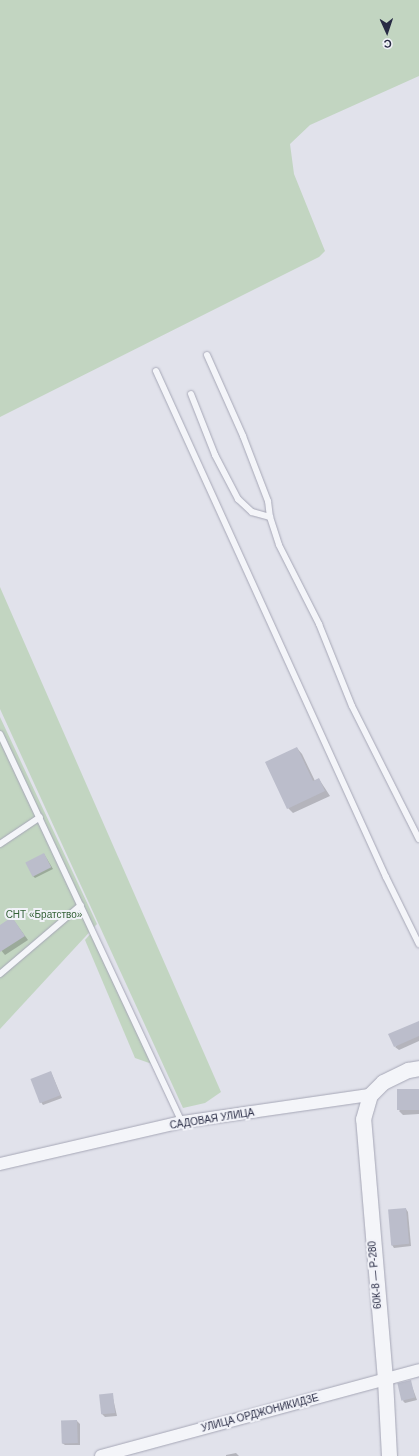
<!DOCTYPE html>
<html>
<head>
<meta charset="utf-8">
<style>
	body { margin:0 }
	#map { position:relative; width:419px; height:1456px; overflow:hidden; background:#e1e2eb; font-family:Arial,sans-serif }
	div>[style] { position:absolute }
	.green>* { inset:0; background:#c2d5c1 }
	.shadow>* { inset:0; background:#0003 }
	.building>* { inset:0; background:#bbbdcb; transform-origin:0 0 }
	.roads { filter:drop-shadow(0 0 1px #a6a7b6) drop-shadow(0 0 1px #a6a7b6) }
	.service>* { height:6px; margin:-3px; padding:0 3px; transform-origin:3px; border-radius:3px; background:#f4f5f9 }
	.minor>* { height:12px; margin:-6px; padding:0 6px; transform-origin:6px; border-radius:6px; background:#f4f5f9 }
	.tertiary>* { height:15px; margin:-7.5px; padding:0 7.5px; transform-origin:7.5px; border-radius:7.5px; background:#f4f5f9 }
	span { translate:-50% -50%; white-space:nowrap; text-align:center; line-height:1.15; -webkit-text-stroke:4px #f1f2f8; paint-order:stroke }
	.park-label { font-size:10px; color:#346137 }
	.street-label { font-size:10px; color:#282b44 }
	.north { position:absolute; left:367px; top:12px; width:40px; height:40px; -webkit-text-stroke:3px #f1f2f8; paint-order:stroke; rotate:177deg; font-size:11px; font-weight:700; line-height:16px; text-align:center; color:#282b44 }
	.north::after { content:''; display:block; margin:auto; width:14px; height:18px; background:#282b44; clip-path:polygon(50% 0,100% 100%,50% 72%,0 100%) }
</style>
</head>
<body>
<div id="map">
	<div class="green">
		<i style="clip-path:polygon(0 0,419px 0,419px 76px,310px 125px,290px 144px,294px 174px,325px 251px,319px 257px,0 417px)"></i>
		<i style="clip-path:polygon(0 587px,221px 1092px,205px 1103px,183px 1108px,0 709px)"></i>
		<i style="clip-path:polygon(0 717px,97px 924px,0 1029px)"></i>
		<i style="clip-path:polygon(92px 932px,152px 1064px,135px 1058px,85px 940px)"></i>
	</div>
	<div class="shadow">
		<i style="clip-path:polygon(297px 748px,302px 754px,315px 781px,319px 779px,330px 796px,293px 813px,288px 808px)"></i>
		<i style="clip-path:polygon(44px 854px,53px 869px,35px 878px,33px 876px)"></i>
		<i style="clip-path:polygon(12px 918px,28px 940px,5px 955px,0 949px,0 926px)"></i>
		<i style="clip-path:polygon(419px 1022px,419px 1041px,399px 1050px,395px 1047px)"></i>
		<i style="clip-path:polygon(51px 1072px,62px 1098px,43px 1105px,41px 1102px)"></i>
		<i style="clip-path:polygon(419px 1090px,419px 1114px,403px 1115px,399px 1111px)"></i>
		<i style="clip-path:polygon(406px 1209px,408px 1212px,411px 1246px,394px 1248px,392px 1245px)"></i>
		<i style="clip-path:polygon(410px 1381px,417px 1400px,405px 1403px,403px 1401px)"></i>
		<i style="clip-path:polygon(112px 1394px,117px 1416px,105px 1417px,102px 1414px)"></i>
		<i style="clip-path:polygon(77px 1421px,80px 1424px,80px 1445px,65px 1445px,62px 1443px,62px 1422px)"></i>
		<i style="clip-path:polygon(236px 1453px,239px 1456px,226px 1456px,226px 1455px)"></i>
	</div>
	<div class="building">
		<i style="clip-path:polygon(297px 747px,313px 781px,319px 778px,325px 791px,287px 809px,265px 762px)"></i>
		<i style="left:44px;top:853px;width:16px;height:21px;rotate:63deg"></i>
		<i style="clip-path:polygon(12px 917px,25px 936px,0 952px,0 925px)"></i>
		<i style="clip-path:polygon(419px 1021px,419px 1036px,394px 1047px,388px 1034px)"></i>
		<i style="left:51px;top:1071px;width:26px;height:22px;rotate:69deg"></i>
		<i style="left:419px;top:1089px;width:21px;height:22px;rotate:90deg"></i>
		<i style="left:406px;top:1208px;width:36px;height:18px;rotate:85deg"></i>
		<i style="left:411px;top:1380px;width:18px;height:14px;rotate:77deg"></i>
		<i style="left:113px;top:1393px;width:20px;height:14px;rotate:84deg"></i>
		<i style="left:77px;top:1420px;width:23px;height:16px;rotate:88deg"></i>
	</div>
	<div class="roads">
		<div class="service">
			<i style="left:207px;top:355px;width:89px;rotate:66deg"></i>
			<i style="left:243px;top:436px;width:70px;rotate:69deg"></i>
			<i style="left:268px;top:501px;width:16px;rotate:83deg"></i>
			<i style="left:270px;top:517px;width:29px;rotate:72deg"></i>
			<i style="left:279px;top:545px;width:89px;rotate:63.1deg"></i>
			<i style="left:319px;top:624px;width:88px;rotate:68.1deg"></i>
			<i style="left:352px;top:706px;width:149px;rotate:63.3deg"></i>
			<i style="left:156px;top:371px;width:556px;rotate:65.56deg"></i>
			<i style="left:386px;top:877px;width:75px;rotate:63.8deg"></i>
			<i style="left:191px;top:394px;width:66px;rotate:68.5deg"></i>
			<i style="left:215px;top:455px;width:50px;rotate:62.4deg"></i>
			<i style="left:238px;top:499px;width:19px;rotate:43deg"></i>
			<i style="left:252px;top:512px;width:19px;rotate:16deg"></i>
			<i style="left:0;top:734px;width:429px;rotate:64.9deg"></i>
			<i style="left:0;top:844px;width:48px;rotate:-34deg"></i>
			<i style="left:0;top:974px;width:106px;rotate:-40.4deg"></i>
		</div>
		<div class="minor">
			<i style="left:0;top:1164px;width:187px;rotate:-13deg"></i>
			<i style="left:182px;top:1122px;width:190px;rotate:-8.2deg"></i>
			<i style="left:101px;top:1456px;width:329px;rotate:-15.1deg"></i>
		</div>
		<div class="tertiary">
			<i style="left:389px;top:1456px;width:77px;rotate:-93deg"></i>
			<i style="left:385px;top:1379px;width:261px;rotate:-94.8deg"></i>
			<i style="left:363px;top:1119px;width:25px;rotate:-74deg"></i>
			<i style="left:370px;top:1095px;width:18px;rotate:-45deg"></i>
			<i style="left:383px;top:1082px;width:28px;rotate:-26deg"></i>
			<i style="left:408px;top:1070px;width:11px;rotate:-10deg"></i>
		</div>
	</div>
	<div class="park-label">
		<span style="left:44px;top:915px">СНТ «Братство»</span>
	</div>
	<div class="street-label">
		<span style="left:212px;top:1119px;rotate:-9deg">САДОВАЯ УЛИЦА</span>
		<span style="left:375px;top:1275px;rotate:-95deg">60К-8 — Р-280</span>
		<span style="left:260px;top:1413px;rotate:-15deg">УЛИЦА ОРДЖОНИКИДЗЕ</span>
	</div>
	<div class="north">С</div>
</div>
</body>
</html>
